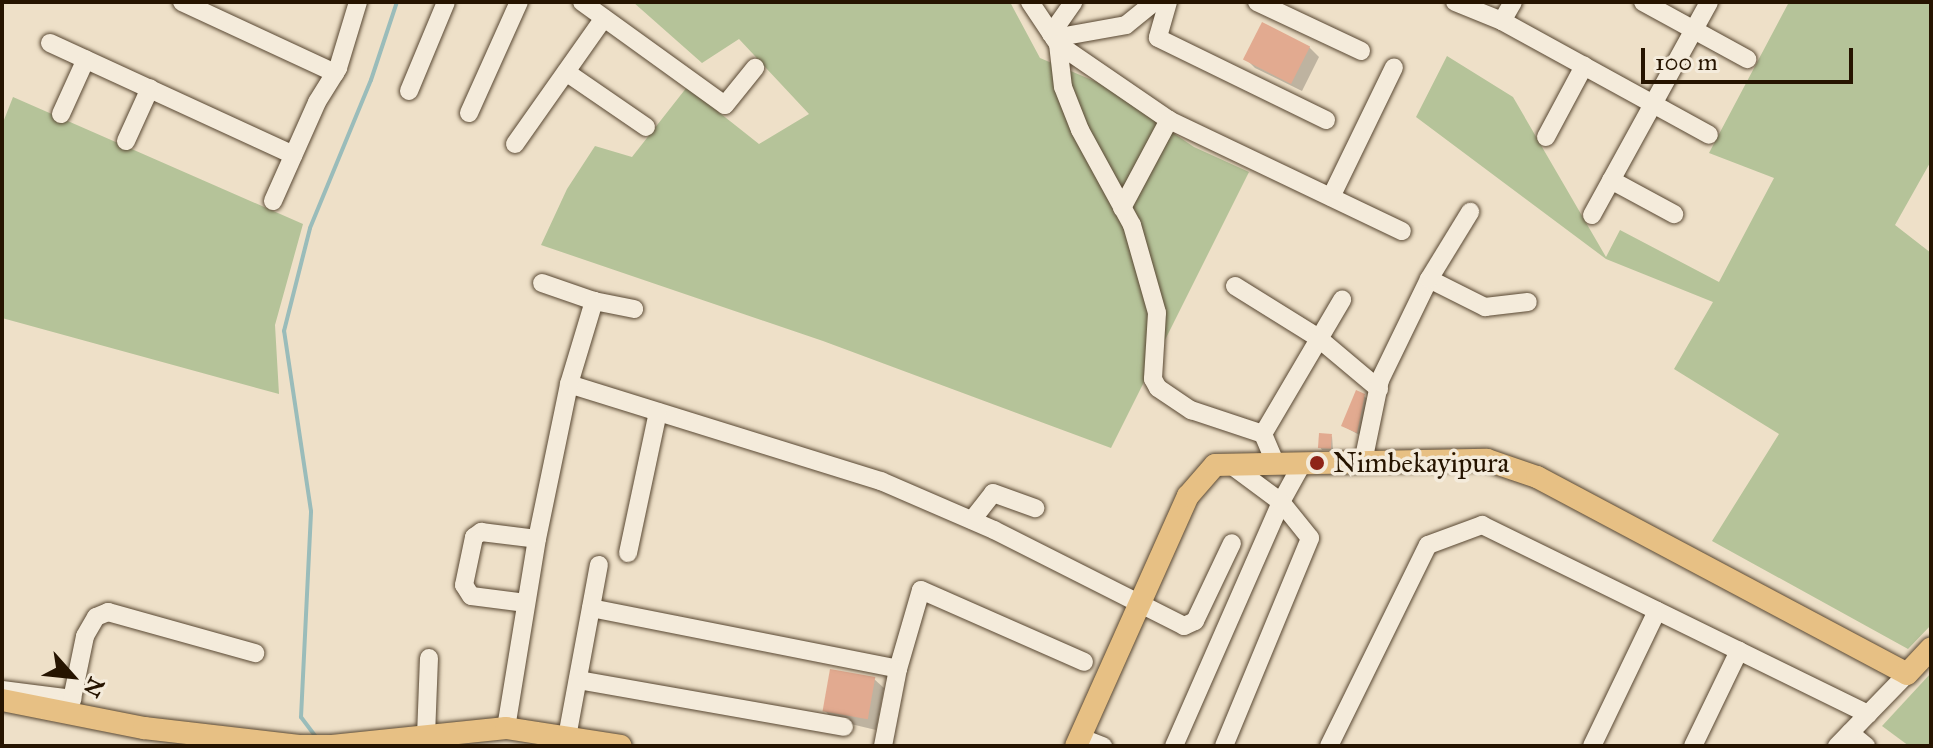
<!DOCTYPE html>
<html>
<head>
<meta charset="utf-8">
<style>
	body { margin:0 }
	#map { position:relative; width:1933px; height:748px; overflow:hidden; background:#eee0c8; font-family:"IM FELL Great Primer",serif }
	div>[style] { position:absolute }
	.green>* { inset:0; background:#b5c399 }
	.shadow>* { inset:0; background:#0003 }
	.stream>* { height:4px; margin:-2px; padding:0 2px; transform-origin:2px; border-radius:2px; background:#9abcba }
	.building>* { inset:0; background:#e2aa90; transform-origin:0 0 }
	.roads { filter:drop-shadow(0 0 2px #584732) drop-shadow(0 0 2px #584732) }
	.minor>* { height:18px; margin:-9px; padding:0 9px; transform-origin:9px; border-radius:9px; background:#f4ebdb }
	.major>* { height:22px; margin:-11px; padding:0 11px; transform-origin:11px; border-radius:11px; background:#e7c084 }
	.dots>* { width:22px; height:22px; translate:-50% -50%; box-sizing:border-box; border:4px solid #f4ebdb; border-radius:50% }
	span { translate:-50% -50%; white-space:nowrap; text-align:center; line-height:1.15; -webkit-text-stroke:7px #f4ebdb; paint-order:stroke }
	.poi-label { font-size:28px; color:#261400 }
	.left { translate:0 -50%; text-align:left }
	.frame { position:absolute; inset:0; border:4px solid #261400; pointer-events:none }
	.north { position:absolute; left:32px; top:636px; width:80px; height:80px; -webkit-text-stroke:6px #f4ebdb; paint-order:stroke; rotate:117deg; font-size:22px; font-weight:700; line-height:32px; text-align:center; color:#261400 }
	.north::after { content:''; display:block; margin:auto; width:28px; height:36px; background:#261400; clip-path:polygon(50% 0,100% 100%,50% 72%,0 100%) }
	.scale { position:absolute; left:1641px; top:48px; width:212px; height:36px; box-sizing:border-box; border:4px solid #261400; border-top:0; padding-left:10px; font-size:24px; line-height:28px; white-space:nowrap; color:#261400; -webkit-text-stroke:6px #f4ebdb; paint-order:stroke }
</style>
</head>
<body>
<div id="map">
	<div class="green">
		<i style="clip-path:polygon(633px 2px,1010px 2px,1040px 58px,1099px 83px,1194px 147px,1249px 172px,1111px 448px,823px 341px,541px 245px,567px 189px,595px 146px,632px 157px,687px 87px,759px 144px,809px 114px,739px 39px,702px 63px)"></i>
		<i style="clip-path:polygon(1789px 2px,1931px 2px,1931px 161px,1895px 225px,1931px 253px,1931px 625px,1908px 649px,1712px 541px,1779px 434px,1674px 369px,1713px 302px,1606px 259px,1416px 117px,1447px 56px,1513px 97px,1606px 257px,1620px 230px,1719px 282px,1774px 178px,1709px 153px)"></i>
		<i style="clip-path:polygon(13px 97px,303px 224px,275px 325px,279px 394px,2px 318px,2px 125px)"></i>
		<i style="clip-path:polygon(1931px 673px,1931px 746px,1909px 746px,1882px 726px)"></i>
	</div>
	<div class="shadow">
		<i style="clip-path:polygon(1309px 47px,1319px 57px,1302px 91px,1255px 68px,1246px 59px)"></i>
		<i style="clip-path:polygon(1364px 396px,1370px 402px,1363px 437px,1343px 426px)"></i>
		<i style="clip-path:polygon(1332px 436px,1333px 450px,1322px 450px,1320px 447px)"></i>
		<i style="clip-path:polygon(874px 679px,884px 688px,876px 730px,834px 720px,824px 710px)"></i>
	</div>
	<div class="stream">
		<i style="left:316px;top:737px;width:25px;rotate:-127deg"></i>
		<i style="left:301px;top:717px;width:206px;rotate:-87.2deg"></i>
		<i style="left:311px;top:511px;width:182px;rotate:-98.5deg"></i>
		<i style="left:284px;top:331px;width:106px;rotate:-75.8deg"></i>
		<i style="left:310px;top:228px;width:160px;rotate:-67.6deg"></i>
		<i style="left:371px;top:80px;width:82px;rotate:-71.6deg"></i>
	</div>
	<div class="building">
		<i style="left:1262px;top:22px;width:54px;height:42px;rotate:27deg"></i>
		<i style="clip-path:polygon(1356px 390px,1365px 394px,1357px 433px,1341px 426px)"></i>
		<i style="left:1319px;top:433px;width:13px;height:15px;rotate:4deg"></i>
		<i style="left:830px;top:669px;width:46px;height:43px;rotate:10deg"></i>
	</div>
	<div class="roads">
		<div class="minor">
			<i style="left:182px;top:2px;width:169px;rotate:24.9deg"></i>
			<i style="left:582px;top:2px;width:176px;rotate:35.8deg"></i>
			<i style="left:725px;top:105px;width:48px;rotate:-51deg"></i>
			<i style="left:1030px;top:2px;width:50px;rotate:56.3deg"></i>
			<i style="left:1058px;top:44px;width:43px;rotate:83.4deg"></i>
			<i style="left:1063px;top:87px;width:46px;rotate:68.4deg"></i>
			<i style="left:1080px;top:130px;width:108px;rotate:61.3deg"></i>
			<i style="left:1132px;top:225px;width:91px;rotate:74.1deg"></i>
			<i style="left:1157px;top:313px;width:66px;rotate:93.5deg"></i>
			<i style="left:1153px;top:379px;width:10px;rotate:61deg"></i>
			<i style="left:1158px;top:388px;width:40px;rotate:34deg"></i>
			<i style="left:1191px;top:410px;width:76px;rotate:18.4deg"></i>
			<i style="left:1263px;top:434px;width:33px;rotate:67deg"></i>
			<i style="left:1168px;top:2px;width:37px;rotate:106deg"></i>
			<i style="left:1158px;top:38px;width:187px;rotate:26deg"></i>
			<i style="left:1257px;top:2px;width:115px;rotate:25.2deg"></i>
			<i style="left:1455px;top:2px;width:51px;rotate:22deg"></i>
			<i style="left:1502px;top:21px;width:236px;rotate:28.8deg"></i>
			<i style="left:1643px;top:2px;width:119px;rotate:28.7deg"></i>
			<i style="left:1502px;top:21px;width:22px;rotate:-60deg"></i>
			<i style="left:1051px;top:34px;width:39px;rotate:-55deg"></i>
			<i style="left:1054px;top:38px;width:73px;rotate:-10.2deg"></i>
			<i style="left:1126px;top:25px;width:36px;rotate:-39deg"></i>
			<i style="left:50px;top:43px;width:268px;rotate:24.7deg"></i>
			<i style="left:1058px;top:44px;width:135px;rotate:34.4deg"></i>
			<i style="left:1169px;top:120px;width:258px;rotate:25.5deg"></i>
			<i style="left:566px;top:72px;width:97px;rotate:34.5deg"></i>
			<i style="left:409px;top:91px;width:96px;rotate:-67.4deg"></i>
			<i style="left:469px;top:113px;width:122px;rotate:-65.8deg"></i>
			<i style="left:61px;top:114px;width:60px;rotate:-65.6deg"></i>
			<i style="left:1546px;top:137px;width:81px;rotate:-61.8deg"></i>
			<i style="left:126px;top:141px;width:58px;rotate:-65.6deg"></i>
			<i style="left:515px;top:144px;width:154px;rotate:-54.8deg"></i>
			<i style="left:1611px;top:180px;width:72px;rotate:28.4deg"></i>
			<i style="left:1331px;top:197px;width:144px;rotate:-64.1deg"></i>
			<i style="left:273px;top:201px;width:108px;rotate:-66deg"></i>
			<i style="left:317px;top:102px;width:40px;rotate:-58deg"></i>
			<i style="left:338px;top:68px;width:69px;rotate:-73.1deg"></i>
			<i style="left:1122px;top:208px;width:100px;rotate:-61.9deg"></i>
			<i style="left:1592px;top:215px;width:243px;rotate:-61.2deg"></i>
			<i style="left:1429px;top:279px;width:63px;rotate:26.6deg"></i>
			<i style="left:1485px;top:307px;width:43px;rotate:-6.6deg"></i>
			<i style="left:542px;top:283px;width:55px;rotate:19.1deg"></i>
			<i style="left:594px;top:301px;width:41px;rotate:11.3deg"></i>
			<i style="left:1235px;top:286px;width:97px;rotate:31.9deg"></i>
			<i style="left:1317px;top:337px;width:81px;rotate:40deg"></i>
			<i style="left:569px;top:384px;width:327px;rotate:17.3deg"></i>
			<i style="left:881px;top:481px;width:123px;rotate:23.4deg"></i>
			<i style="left:994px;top:530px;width:213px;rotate:26.8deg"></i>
			<i style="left:1184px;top:626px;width:12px;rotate:-24deg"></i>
			<i style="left:1195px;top:621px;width:86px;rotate:-64.6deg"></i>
			<i style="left:1263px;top:434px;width:156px;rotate:-59.5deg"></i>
			<i style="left:1363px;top:462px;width:84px;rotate:-78.3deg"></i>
			<i style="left:1380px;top:380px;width:112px;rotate:-64.1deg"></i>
			<i style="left:1429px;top:279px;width:79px;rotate:-58.5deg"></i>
			<i style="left:972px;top:520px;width:34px;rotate:-52deg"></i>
			<i style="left:993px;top:493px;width:45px;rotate:19.7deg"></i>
			<i style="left:628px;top:553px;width:144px;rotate:-78deg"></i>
			<i style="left:526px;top:603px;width:55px;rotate:-172.7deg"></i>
			<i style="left:471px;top:596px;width:13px;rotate:-122deg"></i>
			<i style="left:464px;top:585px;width:49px;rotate:-78.2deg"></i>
			<i style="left:474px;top:537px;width:9px;rotate:-36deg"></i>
			<i style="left:481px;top:532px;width:56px;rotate:7.1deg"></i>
			<i style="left:591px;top:608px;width:313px;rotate:11.2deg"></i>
			<i style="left:898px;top:669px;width:82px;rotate:-73.8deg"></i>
			<i style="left:921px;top:590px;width:178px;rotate:23.8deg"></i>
			<i style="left:578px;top:680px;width:270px;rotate:10deg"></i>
			<i style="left:2px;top:690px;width:71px;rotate:7.3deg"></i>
			<i style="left:72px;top:699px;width:64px;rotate:-78.3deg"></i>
			<i style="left:85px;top:636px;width:22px;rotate:-60deg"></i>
			<i style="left:96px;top:617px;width:13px;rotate:-23deg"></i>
			<i style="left:108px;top:612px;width:153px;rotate:15.6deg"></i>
			<i style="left:506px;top:728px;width:192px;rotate:-80.7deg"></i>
			<i style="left:537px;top:539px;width:158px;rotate:-78.3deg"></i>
			<i style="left:569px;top:384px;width:87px;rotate:-73.2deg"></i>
			<i style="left:1850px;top:733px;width:21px;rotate:39deg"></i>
			<i style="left:426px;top:736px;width:78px;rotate:-87.8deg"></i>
			<i style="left:567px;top:737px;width:175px;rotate:-79.5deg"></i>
			<i style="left:1079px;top:737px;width:26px;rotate:21deg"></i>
			<i style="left:883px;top:746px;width:78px;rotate:-79deg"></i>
			<i style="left:1174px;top:746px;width:266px;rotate:-66.3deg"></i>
			<i style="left:1281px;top:502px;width:43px;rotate:-61.1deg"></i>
			<i style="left:1224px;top:746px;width:225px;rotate:-67.5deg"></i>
			<i style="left:1310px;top:538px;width:46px;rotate:-128.9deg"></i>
			<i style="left:1281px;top:502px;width:62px;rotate:-143.5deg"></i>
			<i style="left:1329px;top:746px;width:224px;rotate:-63.8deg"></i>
			<i style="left:1428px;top:545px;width:58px;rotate:-20.3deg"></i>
			<i style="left:1482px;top:525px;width:430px;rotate:26.1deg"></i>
			<i style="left:1592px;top:746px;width:150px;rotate:-64.3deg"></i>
			<i style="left:1693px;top:746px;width:106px;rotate:-64.2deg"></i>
			<i style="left:1837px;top:746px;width:100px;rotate:-45.8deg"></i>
		</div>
		<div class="major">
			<i style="left:2px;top:700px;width:145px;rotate:11.2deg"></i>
			<i style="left:144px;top:728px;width:156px;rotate:6.6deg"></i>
			<i style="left:299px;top:746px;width:33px"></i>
			<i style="left:332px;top:746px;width:175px;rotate:-5.9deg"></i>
			<i style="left:506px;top:728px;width:116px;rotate:8.9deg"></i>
			<i style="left:1076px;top:746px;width:274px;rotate:-65.9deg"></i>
			<i style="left:1188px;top:496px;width:41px;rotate:-48.9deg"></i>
			<i style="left:1215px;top:465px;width:272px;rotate:-1.1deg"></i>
			<i style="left:1487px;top:460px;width:53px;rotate:18.8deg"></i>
			<i style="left:1537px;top:477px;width:419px;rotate:28deg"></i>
			<i style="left:1907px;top:674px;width:35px;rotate:-47deg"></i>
		</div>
	</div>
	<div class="dots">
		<i style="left:1317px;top:463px;background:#8f2418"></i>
	</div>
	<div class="poi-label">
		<span class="left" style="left:1333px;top:463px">Nimbekayipura</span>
	</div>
	<div class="frame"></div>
	<div class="north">N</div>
	<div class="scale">100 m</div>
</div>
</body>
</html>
